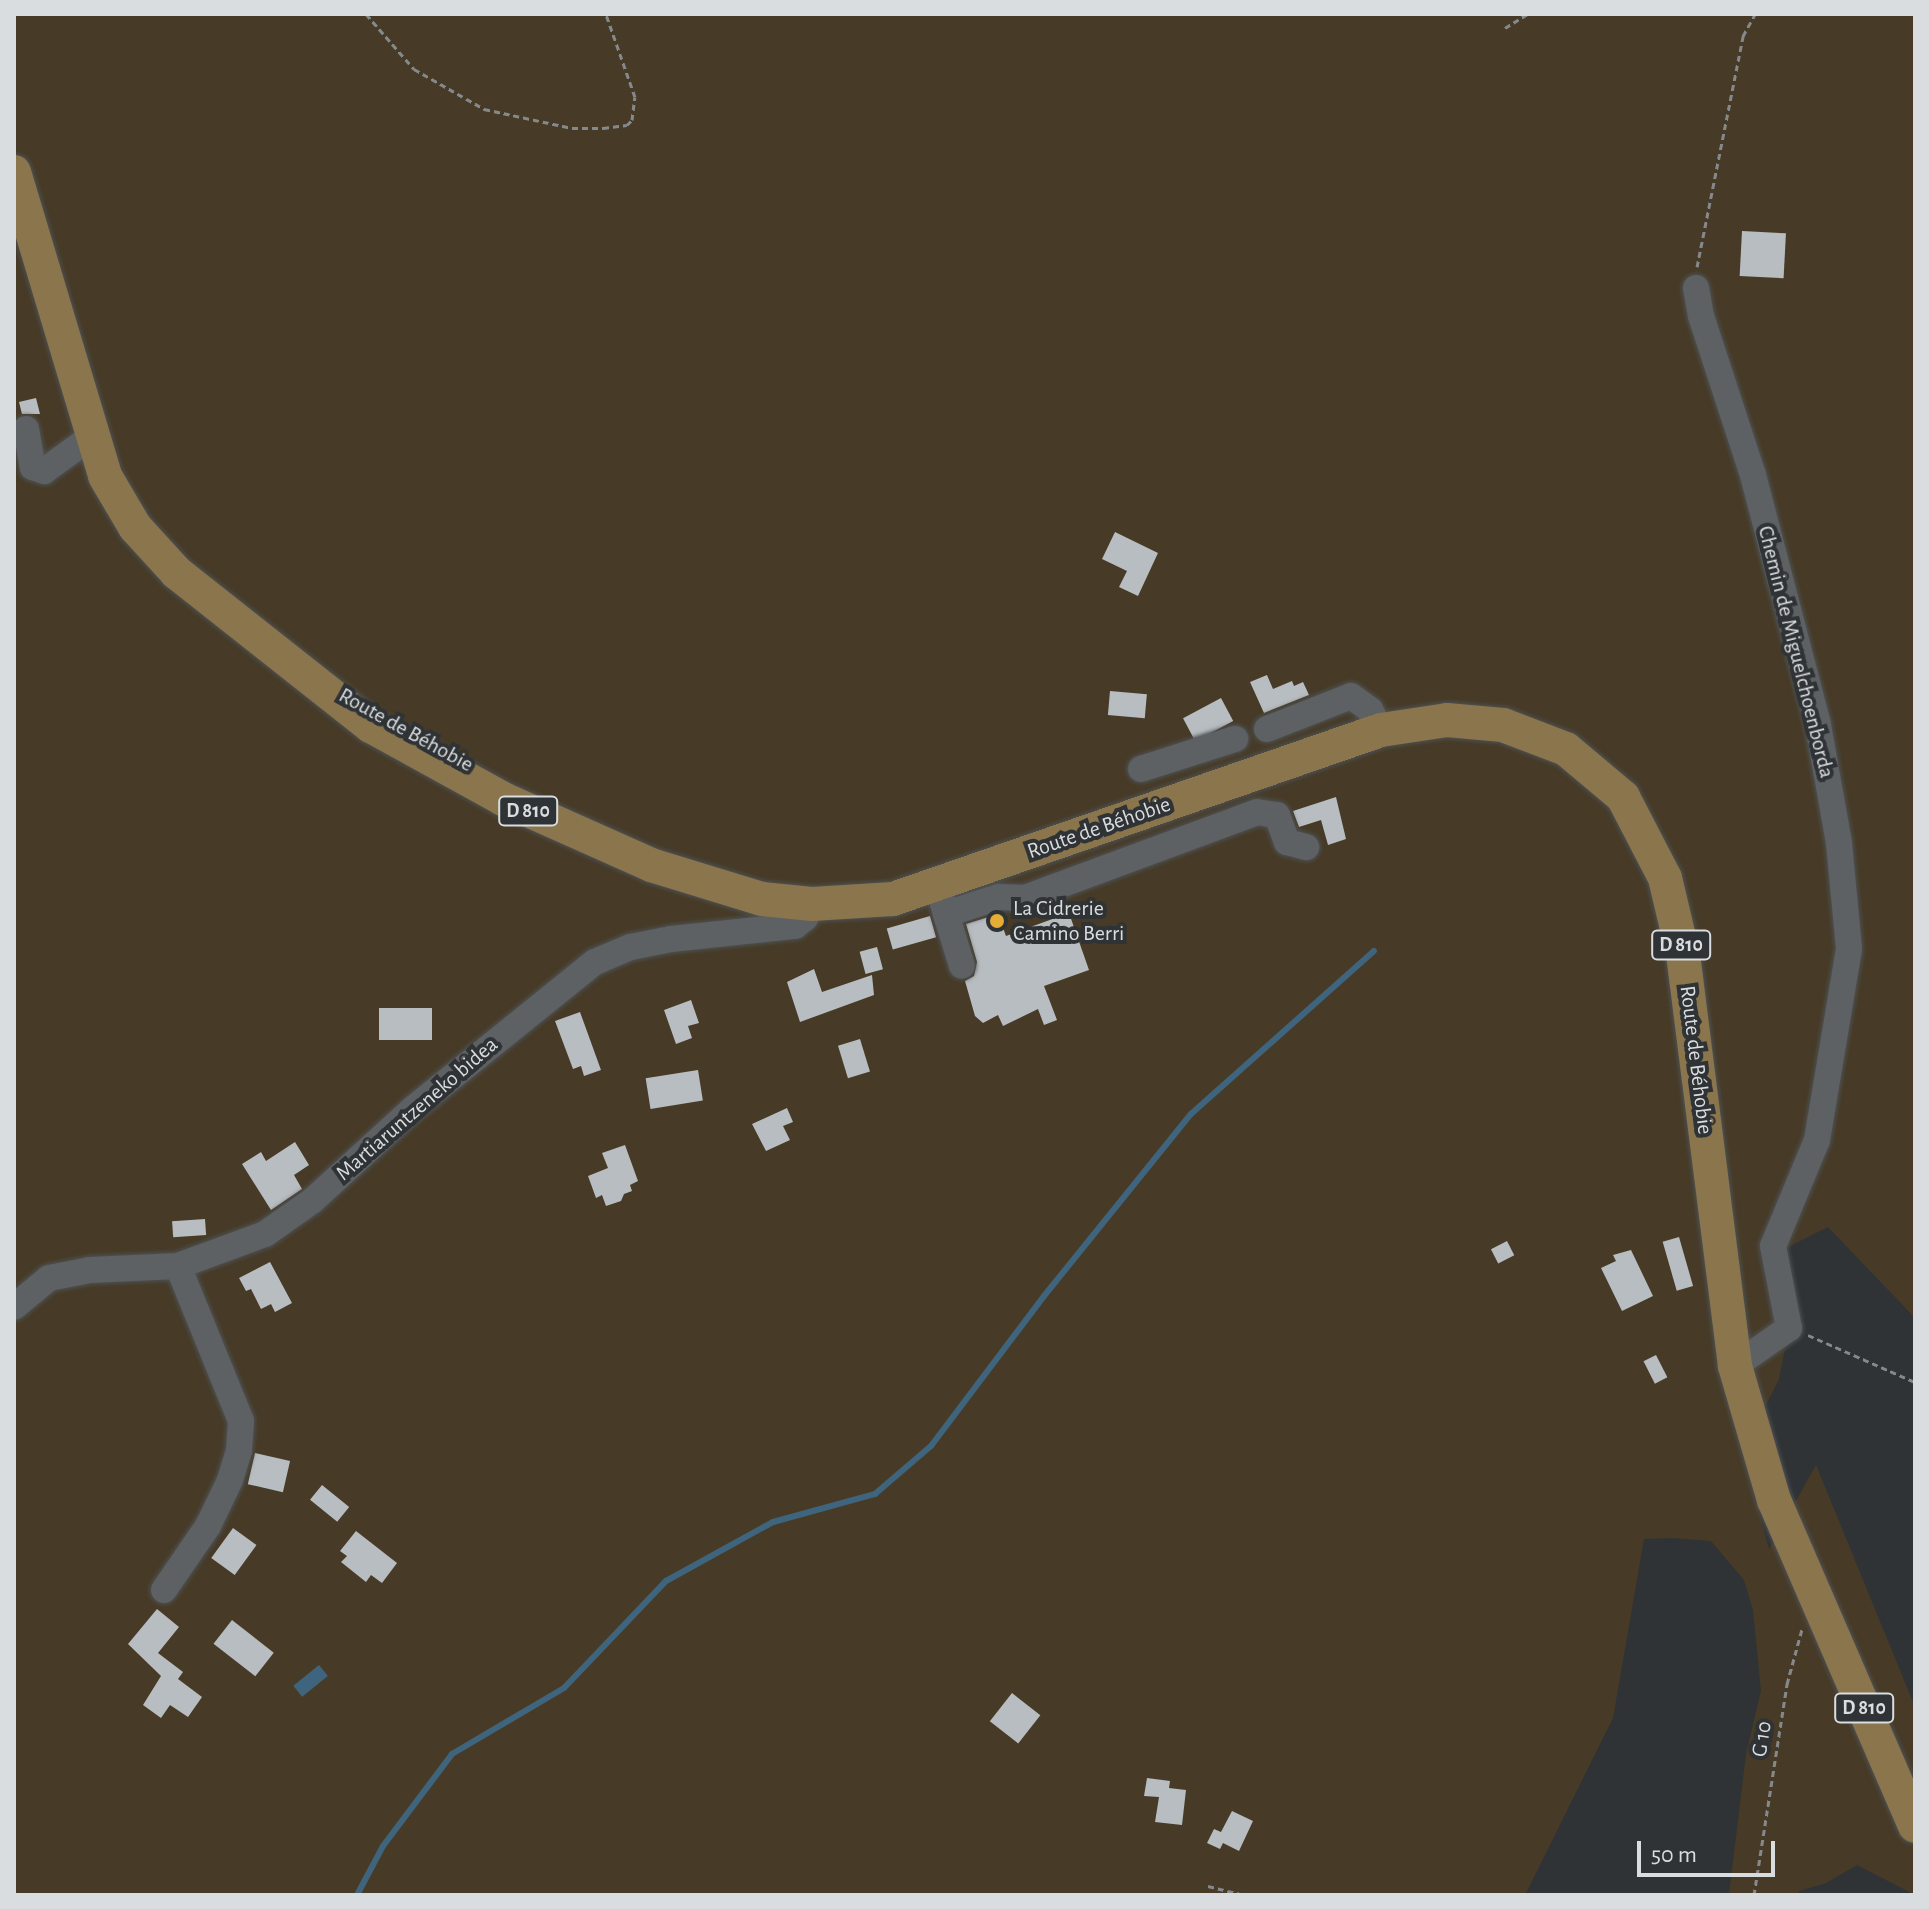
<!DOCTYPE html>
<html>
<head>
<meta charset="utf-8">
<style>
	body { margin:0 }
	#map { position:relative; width:1929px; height:1909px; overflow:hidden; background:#2f3335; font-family:"Alegreya Sans",sans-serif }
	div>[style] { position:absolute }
	.green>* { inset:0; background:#473b27 }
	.water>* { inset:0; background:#3f657e; transform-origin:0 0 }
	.stream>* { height:6px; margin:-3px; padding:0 3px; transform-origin:3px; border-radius:3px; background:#3f657e }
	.building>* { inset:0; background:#b8bdc1; transform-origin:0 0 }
	.path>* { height:3px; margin-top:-1.5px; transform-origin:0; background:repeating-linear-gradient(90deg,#85898b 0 6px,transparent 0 10px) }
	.roads { filter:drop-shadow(0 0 2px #4e5153) drop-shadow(0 0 2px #4e5153) }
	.minor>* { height:26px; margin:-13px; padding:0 13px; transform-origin:13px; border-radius:13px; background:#5d6164 }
	.major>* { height:34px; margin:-17px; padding:0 17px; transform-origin:17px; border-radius:17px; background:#8a754d }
	.dots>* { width:22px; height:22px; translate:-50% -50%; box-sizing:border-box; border:4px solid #2f3335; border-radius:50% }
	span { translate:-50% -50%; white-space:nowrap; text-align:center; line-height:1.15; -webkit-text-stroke:8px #2f3335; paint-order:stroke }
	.shield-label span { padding:2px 6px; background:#2f3335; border:2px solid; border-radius:6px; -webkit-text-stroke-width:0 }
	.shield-label { font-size:20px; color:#dadddf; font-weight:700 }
	.street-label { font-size:22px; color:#dadddf }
	.poi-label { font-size:22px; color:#dadddf }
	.left { translate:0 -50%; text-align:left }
	.frame { position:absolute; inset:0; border:16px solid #dadddf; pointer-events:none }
	.scale { position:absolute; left:1637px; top:1841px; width:138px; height:36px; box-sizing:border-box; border:4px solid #dadddf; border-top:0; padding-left:10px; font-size:24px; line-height:28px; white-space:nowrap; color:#dadddf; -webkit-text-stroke:6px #2f3335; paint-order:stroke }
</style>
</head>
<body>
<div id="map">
	<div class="green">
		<i style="clip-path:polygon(14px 14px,1915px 14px,1915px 1318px,1828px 1227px,1774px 1254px,1789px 1328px,1779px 1379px,1743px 1451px,1769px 1549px,1816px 1465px,1915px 1707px,1915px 1895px,1857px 1865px,1826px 1883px,1799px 1891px,1798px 1895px,1729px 1895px,1746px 1754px,1761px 1691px,1753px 1610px,1744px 1580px,1711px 1541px,1673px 1538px,1644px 1539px,1613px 1718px,1525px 1895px,14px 1895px)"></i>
	</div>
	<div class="water">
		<i style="left:319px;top:1665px;width:14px;height:33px;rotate:51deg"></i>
	</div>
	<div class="stream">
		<i style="left:357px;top:1895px;width:55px;rotate:-62deg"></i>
		<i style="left:383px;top:1846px;width:115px;rotate:-53.1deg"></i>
		<i style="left:452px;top:1754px;width:130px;rotate:-30.5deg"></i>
		<i style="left:564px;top:1688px;width:148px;rotate:-46.4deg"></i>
		<i style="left:666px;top:1581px;width:122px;rotate:-28.9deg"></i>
		<i style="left:773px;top:1522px;width:106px;rotate:-15.4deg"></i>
		<i style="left:875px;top:1494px;width:74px;rotate:-40.6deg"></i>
		<i style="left:931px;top:1446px;width:188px;rotate:-53deg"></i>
		<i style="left:1044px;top:1296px;width:234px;rotate:-51.1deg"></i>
		<i style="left:1191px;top:1114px;width:245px;rotate:-41.7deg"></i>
	</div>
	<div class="building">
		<i style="left:1742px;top:231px;width:44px;height:45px;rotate:3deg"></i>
		<i style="clip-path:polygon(36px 398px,40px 414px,22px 414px,19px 402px)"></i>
		<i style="clip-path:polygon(1115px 532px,1158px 553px,1138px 596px,1119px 587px,1127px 571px,1102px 559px)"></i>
		<i style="clip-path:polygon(1267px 675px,1273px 689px,1292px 681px,1294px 686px,1303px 682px,1309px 695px,1264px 713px,1250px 682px)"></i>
		<i style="left:1110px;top:691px;width:37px;height:24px;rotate:5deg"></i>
		<i style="left:1221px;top:698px;width:26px;height:43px;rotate:62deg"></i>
		<i style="clip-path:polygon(1336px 797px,1346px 839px,1328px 845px,1321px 820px,1299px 827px,1293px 811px)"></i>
		<i style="clip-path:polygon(1069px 913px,1089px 970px,1044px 986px,1057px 1020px,1044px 1025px,1038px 1009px,1003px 1026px,998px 1015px,983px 1023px,975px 1016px,965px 981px,974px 976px,977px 962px,966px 924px,998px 914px,1006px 936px)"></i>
		<i style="left:930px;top:916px;width:22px;height:45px;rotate:74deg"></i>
		<i style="left:877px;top:947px;width:23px;height:18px;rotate:75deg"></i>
		<i style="clip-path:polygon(814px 969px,822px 992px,872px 975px,874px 995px,800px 1022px,787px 982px)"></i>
		<i style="clip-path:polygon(691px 1000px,699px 1023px,688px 1026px,692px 1038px,676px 1044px,664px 1010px)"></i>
		<i style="left:379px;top:1008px;width:53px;height:32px"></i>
		<i style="clip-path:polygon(580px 1012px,601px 1070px,584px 1076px,581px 1066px,573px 1069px,555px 1021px)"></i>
		<i style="left:860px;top:1039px;width:34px;height:23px;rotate:73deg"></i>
		<i style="left:698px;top:1070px;width:31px;height:53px;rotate:81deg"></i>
		<i style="clip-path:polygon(787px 1108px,793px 1122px,783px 1126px,790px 1140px,766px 1151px,752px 1124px)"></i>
		<i style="clip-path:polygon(295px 1142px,309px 1165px,294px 1175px,302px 1189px,271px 1210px,242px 1164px,261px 1152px,266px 1161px)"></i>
		<i style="clip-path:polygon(625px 1145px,638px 1181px,630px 1185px,632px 1191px,624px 1194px,621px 1201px,606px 1206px,602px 1195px,596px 1198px,588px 1176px,608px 1168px,602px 1153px)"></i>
		<i style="left:205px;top:1219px;width:16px;height:33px;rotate:86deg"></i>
		<i style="left:1679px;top:1237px;width:51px;height:17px;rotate:74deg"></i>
		<i style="left:1507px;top:1241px;width:16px;height:18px;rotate:63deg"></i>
		<i style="clip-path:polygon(1631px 1250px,1653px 1296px,1622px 1311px,1601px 1268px,1616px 1261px,1613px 1255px)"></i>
		<i style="clip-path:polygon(270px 1262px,292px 1303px,275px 1312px,271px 1304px,261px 1309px,251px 1289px,246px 1291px,239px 1278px)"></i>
		<i style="left:1656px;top:1355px;width:25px;height:14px;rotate:63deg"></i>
		<i style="left:255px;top:1453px;width:36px;height:32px;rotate:13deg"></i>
		<i style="left:322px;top:1485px;width:35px;height:19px;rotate:39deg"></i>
		<i style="left:233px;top:1528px;width:29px;height:37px;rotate:36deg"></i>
		<i style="clip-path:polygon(356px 1531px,397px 1563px,382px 1583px,371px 1575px,366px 1582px,341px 1562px,347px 1556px,340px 1551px)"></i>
		<i style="clip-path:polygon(157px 1609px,179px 1627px,158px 1653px,183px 1672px,178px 1679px,202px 1697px,188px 1717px,170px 1705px,161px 1718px,143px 1705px,161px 1676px,128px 1644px)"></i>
		<i style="left:232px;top:1620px;width:53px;height:30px;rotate:38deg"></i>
		<i style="left:1012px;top:1693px;width:36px;height:36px;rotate:38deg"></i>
		<i style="clip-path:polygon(1147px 1778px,1170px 1781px,1169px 1788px,1186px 1790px,1182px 1825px,1155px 1822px,1159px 1797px,1144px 1796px)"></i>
		<i style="clip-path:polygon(1232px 1811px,1253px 1821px,1239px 1851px,1223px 1843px,1220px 1849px,1207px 1843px,1214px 1829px,1221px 1832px)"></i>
	</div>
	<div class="path">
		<i style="left:366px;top:14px;width:73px;rotate:48.9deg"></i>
		<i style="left:414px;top:69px;width:81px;rotate:29.7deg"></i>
		<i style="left:484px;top:109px;width:90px;rotate:12.2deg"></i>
		<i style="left:572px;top:128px;width:31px"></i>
		<i style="left:603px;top:128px;width:24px;rotate:-7deg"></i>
		<i style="left:627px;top:125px;width:7px;rotate:-45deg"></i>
		<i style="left:632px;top:120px;width:23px;rotate:-83deg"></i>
		<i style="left:635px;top:97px;width:88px;rotate:-109.3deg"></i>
		<i style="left:1505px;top:28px;width:26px;rotate:-32deg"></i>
		<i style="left:1697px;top:267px;width:236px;rotate:-78.7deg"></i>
		<i style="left:1743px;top:36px;width:25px;rotate:-61deg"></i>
		<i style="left:1808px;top:1335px;width:117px;rotate:23.7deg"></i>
		<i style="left:1208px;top:1886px;width:38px;rotate:14deg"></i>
		<i style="left:1754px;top:1895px;width:214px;rotate:-81.1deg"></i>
		<i style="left:1787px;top:1684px;width:57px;rotate:-74.7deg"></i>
	</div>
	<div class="roads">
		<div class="minor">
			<i style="left:1696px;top:288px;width:28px;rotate:80deg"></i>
			<i style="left:1701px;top:316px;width:167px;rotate:71.9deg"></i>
			<i style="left:1753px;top:475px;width:258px;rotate:75.4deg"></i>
			<i style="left:1818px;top:725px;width:120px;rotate:79.9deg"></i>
			<i style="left:1839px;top:843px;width:106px;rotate:84.6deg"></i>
			<i style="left:1849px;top:949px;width:194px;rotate:99.5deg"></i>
			<i style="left:1817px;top:1140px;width:115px;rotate:112.5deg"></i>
			<i style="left:1773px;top:1246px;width:84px;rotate:79deg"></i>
			<i style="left:1789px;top:1328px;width:66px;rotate:144.9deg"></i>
			<i style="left:26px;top:429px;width:39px;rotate:80deg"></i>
			<i style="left:33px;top:467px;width:12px;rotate:20deg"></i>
			<i style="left:44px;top:471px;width:58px;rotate:-35.9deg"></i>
			<i style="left:1267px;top:729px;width:90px;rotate:-21.4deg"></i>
			<i style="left:1351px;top:696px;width:24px;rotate:36deg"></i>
			<i style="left:1370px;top:710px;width:23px;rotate:61deg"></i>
			<i style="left:1141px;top:769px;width:99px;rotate:-17.7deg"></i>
			<i style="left:937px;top:884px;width:31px;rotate:73deg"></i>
			<i style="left:946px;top:914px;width:56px;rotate:-17.8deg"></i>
			<i style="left:999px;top:897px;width:26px;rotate:2deg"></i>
			<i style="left:1025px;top:898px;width:247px;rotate:-20.3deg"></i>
			<i style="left:1257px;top:812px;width:20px;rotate:9deg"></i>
			<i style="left:1277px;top:815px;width:29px;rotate:70deg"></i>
			<i style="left:1287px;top:842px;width:20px;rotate:15deg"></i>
			<i style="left:946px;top:914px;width:54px;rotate:72.9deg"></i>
			<i style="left:14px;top:1307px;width:45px;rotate:-39.6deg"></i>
			<i style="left:49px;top:1278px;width:42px;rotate:-11deg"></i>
			<i style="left:90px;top:1270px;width:88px;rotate:-2.6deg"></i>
			<i style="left:178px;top:1266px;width:93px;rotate:-20.2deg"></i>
			<i style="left:265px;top:1234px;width:57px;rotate:-35.1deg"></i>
			<i style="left:312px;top:1201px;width:139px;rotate:-42.4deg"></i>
			<i style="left:415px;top:1107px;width:231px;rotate:-38.9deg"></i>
			<i style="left:595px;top:962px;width:39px;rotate:-23deg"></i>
			<i style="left:631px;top:947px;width:41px;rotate:-11.3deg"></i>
			<i style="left:671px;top:939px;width:125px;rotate:-6deg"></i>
			<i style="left:795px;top:926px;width:13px;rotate:-39deg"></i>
			<i style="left:805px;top:918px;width:16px;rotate:-63deg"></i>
			<i style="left:164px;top:1590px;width:78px;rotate:-55.5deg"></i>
			<i style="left:208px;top:1526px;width:51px;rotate:-64.4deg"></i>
			<i style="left:230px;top:1480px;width:31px;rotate:-73deg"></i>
			<i style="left:239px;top:1450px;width:29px;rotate:-86deg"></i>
			<i style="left:241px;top:1421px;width:167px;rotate:-112.1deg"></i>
		</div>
		<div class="major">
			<i style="left:14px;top:172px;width:317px;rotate:73.3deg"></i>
			<i style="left:105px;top:476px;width:59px;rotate:59.5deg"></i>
			<i style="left:135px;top:527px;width:62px;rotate:47.6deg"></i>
			<i style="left:177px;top:573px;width:247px;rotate:38.3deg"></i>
			<i style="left:371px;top:726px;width:151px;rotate:28.9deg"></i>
			<i style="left:503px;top:799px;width:162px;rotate:24deg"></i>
			<i style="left:651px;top:865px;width:116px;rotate:17deg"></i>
			<i style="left:762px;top:899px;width:50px;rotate:5.7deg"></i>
			<i style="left:812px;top:904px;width:81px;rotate:-3.5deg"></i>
			<i style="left:893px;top:899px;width:516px;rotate:-19.1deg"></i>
			<i style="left:1381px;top:730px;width:67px;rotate:-8.6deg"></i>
			<i style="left:1447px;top:720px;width:56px;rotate:5.1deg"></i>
			<i style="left:1503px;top:725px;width:67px;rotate:20.9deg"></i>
			<i style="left:1566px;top:749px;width:75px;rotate:40.1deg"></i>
			<i style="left:1623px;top:797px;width:91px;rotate:62.6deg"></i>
			<i style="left:1665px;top:878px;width:78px;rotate:76.7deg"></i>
			<i style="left:1683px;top:954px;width:415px;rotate:82.8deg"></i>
			<i style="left:1735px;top:1366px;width:140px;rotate:73.8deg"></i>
			<i style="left:1774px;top:1500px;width:355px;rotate:66.6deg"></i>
		</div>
	</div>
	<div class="dots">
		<i style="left:997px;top:921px;background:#e5ad35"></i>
	</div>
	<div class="shield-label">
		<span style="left:528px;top:811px">D 810</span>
		<span style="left:1681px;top:945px">D 810</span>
		<span style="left:1864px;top:1708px">D 810</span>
	</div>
	<div class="street-label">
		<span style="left:1796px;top:652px;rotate:76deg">Chemin de Miguelchoenborda</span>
		<span style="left:406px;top:730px;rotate:29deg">Route de Béhobie</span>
		<span style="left:1099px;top:828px;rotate:-19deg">Route de Béhobie</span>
		<span style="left:1696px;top:1060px;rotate:83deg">Route de Béhobie</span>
		<span style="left:417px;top:1109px;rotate:-41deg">Martiaruntzeneko bidea</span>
		<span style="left:1762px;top:1739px;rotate:-81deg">G 10</span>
	</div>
	<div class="poi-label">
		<span class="left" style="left:1013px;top:921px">La Cidrerie<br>Camino Berri</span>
	</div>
	<div class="frame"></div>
	<div class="scale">50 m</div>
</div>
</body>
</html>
